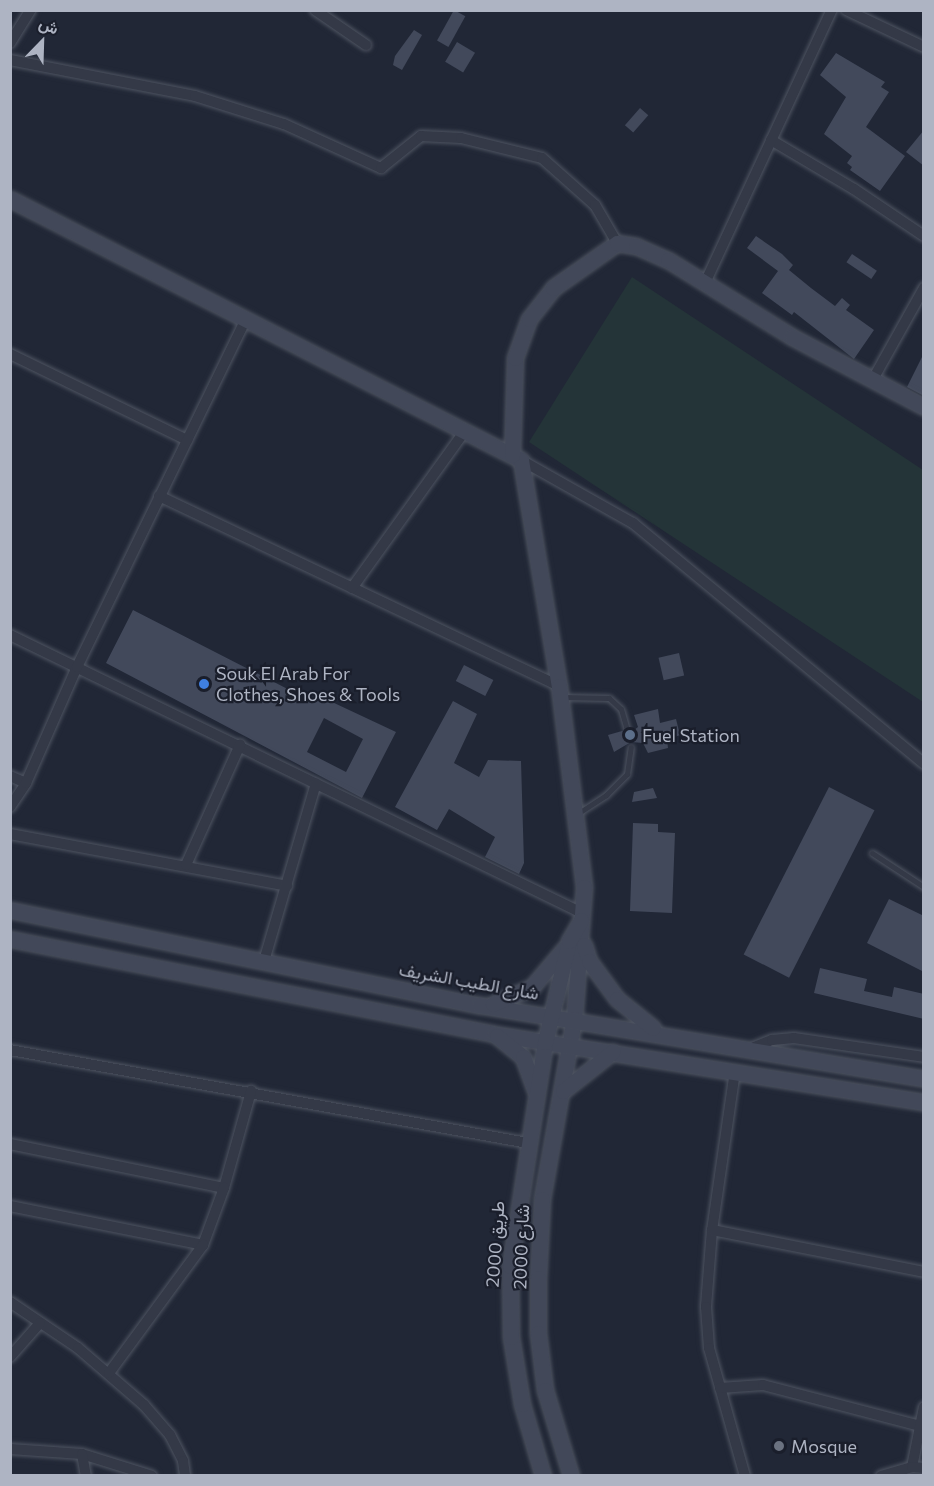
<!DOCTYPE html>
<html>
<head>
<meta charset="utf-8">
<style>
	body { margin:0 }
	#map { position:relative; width:934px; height:1486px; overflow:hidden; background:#212736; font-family:Commissioner,Vazirmatn,sans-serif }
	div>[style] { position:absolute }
	.green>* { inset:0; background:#243438 }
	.building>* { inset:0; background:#42495b; transform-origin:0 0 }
	.roads { filter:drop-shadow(0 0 2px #4e5461) drop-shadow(0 0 2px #4e5461) }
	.lane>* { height:5px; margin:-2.5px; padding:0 2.5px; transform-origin:2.5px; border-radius:2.5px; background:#343947 }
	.street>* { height:10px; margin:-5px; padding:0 5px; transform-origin:5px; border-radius:5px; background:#343947 }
	.secondary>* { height:15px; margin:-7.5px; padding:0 7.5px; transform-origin:7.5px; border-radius:7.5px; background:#424859 }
	.dots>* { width:16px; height:16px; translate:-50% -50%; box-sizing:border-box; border:3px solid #1a1e2b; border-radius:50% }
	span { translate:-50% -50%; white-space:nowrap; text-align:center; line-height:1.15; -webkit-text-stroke:4.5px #1a1e2b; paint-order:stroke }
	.poi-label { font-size:18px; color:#aeb4c3 }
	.left { translate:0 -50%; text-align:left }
	.street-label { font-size:18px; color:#aeb4c3 }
	.frame { position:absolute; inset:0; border:12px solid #aeb4c3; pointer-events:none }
	.north { position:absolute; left:12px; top:12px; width:60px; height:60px; -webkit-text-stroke:4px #1a1e2b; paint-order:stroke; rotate:23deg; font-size:16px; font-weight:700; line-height:24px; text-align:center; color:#aeb4c3 }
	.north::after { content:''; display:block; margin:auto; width:21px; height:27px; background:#aeb4c3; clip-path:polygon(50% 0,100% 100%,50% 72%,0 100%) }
</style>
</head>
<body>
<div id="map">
	<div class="green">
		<i style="clip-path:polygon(632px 277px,923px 470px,923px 702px,529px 442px)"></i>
	</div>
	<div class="building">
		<i style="left:454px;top:10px;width:13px;height:35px;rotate:29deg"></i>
		<i style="clip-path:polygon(414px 30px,422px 35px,402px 70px,393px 65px,395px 56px)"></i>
		<i style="left:457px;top:42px;width:21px;height:23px;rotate:31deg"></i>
		<i style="clip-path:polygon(836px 53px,885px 82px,881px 87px,889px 92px,866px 127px,905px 156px,880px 191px,850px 170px,852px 167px,847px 163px,852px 156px,824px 134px,846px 97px,820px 75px)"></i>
		<i style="left:640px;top:108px;width:11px;height:23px;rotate:41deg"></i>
		<i style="clip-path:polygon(924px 130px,924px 166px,906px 152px)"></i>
		<i style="clip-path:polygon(756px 236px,782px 254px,793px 265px,789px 270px,811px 288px,835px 306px,842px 298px,850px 305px,846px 310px,874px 330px,854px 359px,794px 312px,792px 315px,762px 293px,778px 271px,747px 248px)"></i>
		<i style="left:852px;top:254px;width:30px;height:10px;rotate:34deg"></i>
		<i style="clip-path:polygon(924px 353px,924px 396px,907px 387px)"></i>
		<i style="clip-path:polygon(evenodd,133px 610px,311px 701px,315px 694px,396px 732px,362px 798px,106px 663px,133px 610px,324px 718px,363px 739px,346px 772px,307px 752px,324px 718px)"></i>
		<i style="left:679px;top:653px;width:23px;height:21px;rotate:77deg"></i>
		<i style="left:464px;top:665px;width:33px;height:18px;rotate:27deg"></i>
		<i style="clip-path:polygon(453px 701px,477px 714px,454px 763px,479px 777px,488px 760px,521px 761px,524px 863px,519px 874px,485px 857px,495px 837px,449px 809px,437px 830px,395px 807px)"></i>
		<i style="clip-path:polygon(658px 709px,660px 723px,676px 719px,680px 735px,667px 740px,668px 748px,648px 753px,643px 743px,631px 742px,614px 752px,608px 735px,622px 731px,629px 734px,638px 727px,634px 715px)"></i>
		<i style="left:829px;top:787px;width:51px;height:188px;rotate:27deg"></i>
		<i style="clip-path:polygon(653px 788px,657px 798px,632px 802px,634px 792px)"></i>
		<i style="clip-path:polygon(633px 823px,658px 824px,658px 832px,675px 833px,672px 913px,630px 911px)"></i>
		<i style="clip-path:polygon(889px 899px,924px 916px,924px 972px,867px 943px)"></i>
		<i style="clip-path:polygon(820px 968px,867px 979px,864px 991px,892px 997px,894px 987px,924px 994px,924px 1019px,814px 993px)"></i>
	</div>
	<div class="roads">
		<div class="lane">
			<i style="left:562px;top:697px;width:47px;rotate:1.2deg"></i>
			<i style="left:609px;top:698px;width:16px;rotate:43deg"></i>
			<i style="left:621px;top:709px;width:22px;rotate:74deg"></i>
			<i style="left:577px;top:814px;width:35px;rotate:-33deg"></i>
			<i style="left:606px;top:795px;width:30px;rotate:-45deg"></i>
			<i style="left:627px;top:774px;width:27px;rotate:-82deg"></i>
			<i style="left:872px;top:853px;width:62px;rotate:33.2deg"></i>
		</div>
		<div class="street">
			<i style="left:315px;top:10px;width:62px;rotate:34.5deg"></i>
			<i style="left:846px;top:10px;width:86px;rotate:25.4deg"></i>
			<i style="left:10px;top:43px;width:39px;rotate:-58deg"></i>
			<i style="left:10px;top:60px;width:188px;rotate:11deg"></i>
			<i style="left:195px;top:96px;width:93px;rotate:17.5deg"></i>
			<i style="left:284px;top:124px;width:107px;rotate:24.4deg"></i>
			<i style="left:381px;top:168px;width:51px;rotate:-38.7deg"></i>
			<i style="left:421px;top:136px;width:40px;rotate:2.9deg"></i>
			<i style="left:461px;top:138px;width:83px;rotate:13.9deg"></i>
			<i style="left:542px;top:158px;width:71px;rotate:41.6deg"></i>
			<i style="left:595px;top:205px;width:44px;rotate:59.9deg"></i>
			<i style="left:771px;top:140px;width:96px;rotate:30.6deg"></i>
			<i style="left:854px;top:189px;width:84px;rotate:33.9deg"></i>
			<i style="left:705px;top:283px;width:301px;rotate:-65.1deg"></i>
			<i style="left:10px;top:354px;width:197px;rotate:25.9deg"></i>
			<i style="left:872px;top:381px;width:107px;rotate:-60.8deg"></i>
			<i style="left:521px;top:460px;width:129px;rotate:29.4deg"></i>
			<i style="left:633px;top:523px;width:378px;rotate:39.6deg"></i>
			<i style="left:159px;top:496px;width:443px;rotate:25.4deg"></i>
			<i style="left:352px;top:588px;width:193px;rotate:-54.3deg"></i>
			<i style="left:10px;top:635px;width:636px;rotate:25.92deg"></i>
			<i style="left:10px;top:776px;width:17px;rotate:24deg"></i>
			<i style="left:10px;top:807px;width:29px;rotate:-56deg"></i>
			<i style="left:26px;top:783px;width:127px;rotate:-66.3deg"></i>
			<i style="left:77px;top:667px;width:385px;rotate:-64.1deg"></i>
			<i style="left:10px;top:834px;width:282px;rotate:10.6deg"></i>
			<i style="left:186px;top:865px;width:132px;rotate:-65.8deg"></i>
			<i style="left:264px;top:961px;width:185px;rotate:-73.7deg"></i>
			<i style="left:10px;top:1050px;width:526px;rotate:10.18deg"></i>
			<i style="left:747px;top:1050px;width:27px;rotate:-22deg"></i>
			<i style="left:772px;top:1040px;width:22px;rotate:-5deg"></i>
			<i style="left:794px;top:1038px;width:131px;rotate:8.3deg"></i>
			<i style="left:735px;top:1071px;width:161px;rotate:98.2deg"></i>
			<i style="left:712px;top:1230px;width:77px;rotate:94.5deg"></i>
			<i style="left:706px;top:1307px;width:41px;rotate:85.8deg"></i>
			<i style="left:709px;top:1348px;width:133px;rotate:74.3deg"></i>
			<i style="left:10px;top:1144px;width:218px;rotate:11.6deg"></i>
			<i style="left:224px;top:1188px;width:101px;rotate:-74.4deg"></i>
			<i style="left:10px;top:1206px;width:197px;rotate:11.4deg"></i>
			<i style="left:203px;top:1245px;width:61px;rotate:-69.8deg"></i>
			<i style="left:712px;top:1230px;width:216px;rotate:11.2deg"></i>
			<i style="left:10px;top:1302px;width:82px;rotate:34.1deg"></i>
			<i style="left:78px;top:1348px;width:87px;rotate:40.8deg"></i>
			<i style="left:144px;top:1405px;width:40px;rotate:49deg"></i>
			<i style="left:170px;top:1435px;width:29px;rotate:63deg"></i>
			<i style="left:183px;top:1461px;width:15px;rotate:82deg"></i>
			<i style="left:10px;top:1357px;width:45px;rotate:-48.6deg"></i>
			<i style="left:109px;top:1373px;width:159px;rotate:-53.7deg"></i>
			<i style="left:720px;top:1388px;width:43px;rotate:-4deg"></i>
			<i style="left:763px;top:1385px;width:162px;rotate:14.6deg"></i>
			<i style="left:10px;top:1449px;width:72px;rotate:4deg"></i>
			<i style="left:82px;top:1454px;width:73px;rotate:17.4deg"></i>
			<i style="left:82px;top:1454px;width:22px;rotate:80deg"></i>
			<i style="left:912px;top:1467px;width:61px;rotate:-78.7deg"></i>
			<i style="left:881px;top:1476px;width:32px;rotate:-16deg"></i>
			<i style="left:912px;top:1467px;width:12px;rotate:5deg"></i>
		</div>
		<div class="secondary">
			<i style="left:10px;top:199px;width:574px;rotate:27.06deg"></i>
			<i style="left:521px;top:460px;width:229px;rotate:80.5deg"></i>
			<i style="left:559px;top:686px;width:203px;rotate:82.9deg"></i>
			<i style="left:584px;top:887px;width:132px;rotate:94.3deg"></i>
			<i style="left:574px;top:1019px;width:183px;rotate:100.1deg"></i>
			<i style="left:542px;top:1199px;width:79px;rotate:92.9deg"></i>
			<i style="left:538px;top:1278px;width:55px;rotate:90deg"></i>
			<i style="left:538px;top:1333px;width:57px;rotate:83deg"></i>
			<i style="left:545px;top:1390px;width:90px;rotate:73.2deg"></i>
			<i style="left:512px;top:455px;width:97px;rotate:-88.2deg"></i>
			<i style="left:515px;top:358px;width:41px;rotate:-70.3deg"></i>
			<i style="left:529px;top:319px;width:39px;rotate:-52deg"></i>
			<i style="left:553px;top:288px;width:78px;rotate:-35.1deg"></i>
			<i style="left:617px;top:243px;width:19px;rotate:9deg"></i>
			<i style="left:636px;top:246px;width:35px;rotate:24deg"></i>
			<i style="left:668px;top:260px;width:146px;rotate:31.8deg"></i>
			<i style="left:792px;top:337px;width:149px;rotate:27.9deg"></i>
			<i style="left:10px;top:910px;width:479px;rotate:11.5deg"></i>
			<i style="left:479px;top:1005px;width:451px;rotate:9.4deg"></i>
			<i style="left:10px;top:939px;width:493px;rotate:11.1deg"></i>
			<i style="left:494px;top:1034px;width:435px;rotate:9deg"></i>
			<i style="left:584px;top:945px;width:17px;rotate:73deg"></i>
			<i style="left:589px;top:961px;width:47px;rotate:53.6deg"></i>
			<i style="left:617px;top:999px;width:46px;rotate:38.9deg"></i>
			<i style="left:493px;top:1004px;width:43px;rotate:-23.6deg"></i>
			<i style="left:532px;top:987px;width:50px;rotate:-49.9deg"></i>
			<i style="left:497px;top:1036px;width:33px;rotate:39deg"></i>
			<i style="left:523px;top:1057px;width:35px;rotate:70deg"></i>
			<i style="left:563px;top:1091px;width:63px;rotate:-38.5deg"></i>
			<i style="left:543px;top:1476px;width:75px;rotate:-106.3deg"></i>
			<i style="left:522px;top:1404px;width:68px;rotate:-99.3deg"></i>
			<i style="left:511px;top:1337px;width:71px;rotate:-90.8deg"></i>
			<i style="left:510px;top:1266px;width:227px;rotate:-81.1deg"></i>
			<i style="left:545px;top:1042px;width:104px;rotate:-76.6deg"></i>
			<i style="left:569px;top:941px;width:24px;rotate:-60deg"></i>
		</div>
	</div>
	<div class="dots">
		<i style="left:204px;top:684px;background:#3f7fe0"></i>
		<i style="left:630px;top:735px;background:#5c6f8a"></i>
		<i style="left:779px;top:1446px;background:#6b7280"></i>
	</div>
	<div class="poi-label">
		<span class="left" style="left:216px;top:684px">Souk El Arab For<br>Clothes, Shoes &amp; Tools</span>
		<span class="left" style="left:642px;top:735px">Fuel Station</span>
		<span class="left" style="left:791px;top:1446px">Mosque</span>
	</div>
	<div class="street-label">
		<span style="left:469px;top:981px;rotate:10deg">شارع الطيب الشريف</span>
		<span style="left:495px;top:1244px;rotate:-86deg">طريق 2000</span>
		<span style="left:521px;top:1247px;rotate:-88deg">شارع 2000</span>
	</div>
	<div class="frame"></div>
	<div class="north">ش</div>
</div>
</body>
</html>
